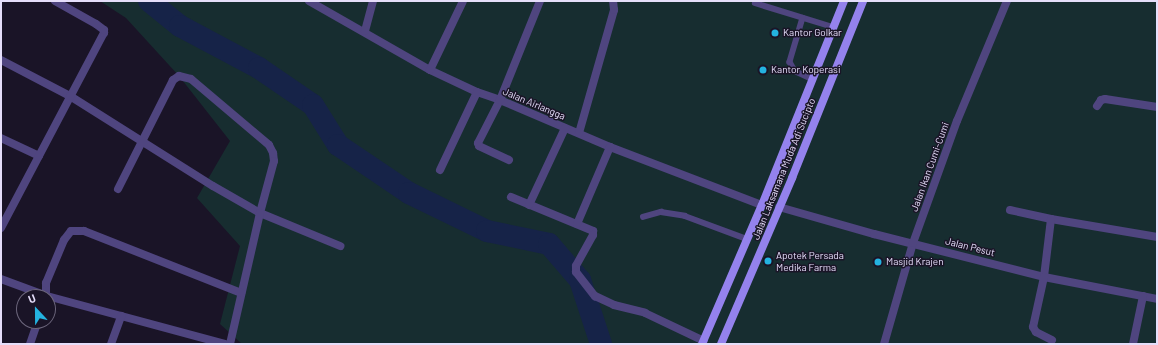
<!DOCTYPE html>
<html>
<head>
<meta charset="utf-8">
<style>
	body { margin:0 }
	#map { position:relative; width:1158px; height:345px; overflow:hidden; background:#1a1427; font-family:Barlow,sans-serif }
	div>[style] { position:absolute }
	.green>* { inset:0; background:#172d30 }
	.river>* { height:22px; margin:-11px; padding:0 11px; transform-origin:11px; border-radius:11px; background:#162348 }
	.lane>* { height:5.5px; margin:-2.75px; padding:0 2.75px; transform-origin:2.75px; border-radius:2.75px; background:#4f457f }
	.street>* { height:8px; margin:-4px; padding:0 4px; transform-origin:4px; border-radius:4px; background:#4f457f }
	.secondary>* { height:8px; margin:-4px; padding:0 4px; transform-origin:4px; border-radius:4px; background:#9482ed }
	.dots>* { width:11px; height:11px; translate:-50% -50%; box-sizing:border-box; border:2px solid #1a1427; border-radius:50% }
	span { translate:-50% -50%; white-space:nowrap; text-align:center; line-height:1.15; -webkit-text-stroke:3px #1a1427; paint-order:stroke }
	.poi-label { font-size:10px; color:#e5defa }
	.left { translate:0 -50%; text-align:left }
	.street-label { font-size:10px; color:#e5defa }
	.frame { position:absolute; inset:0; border:2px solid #e5defa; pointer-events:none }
	.north { position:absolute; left:16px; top:289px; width:40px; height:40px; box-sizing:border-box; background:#1a1427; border:1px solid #6b657b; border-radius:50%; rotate:338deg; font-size:11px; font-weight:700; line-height:16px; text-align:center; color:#e5defa }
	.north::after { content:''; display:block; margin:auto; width:14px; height:18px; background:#24b3e0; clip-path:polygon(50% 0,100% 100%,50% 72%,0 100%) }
</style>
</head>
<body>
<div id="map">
	<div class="green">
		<i style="clip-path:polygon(100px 1px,1157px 1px,1157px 344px,242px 344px,220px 324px,240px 246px,197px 198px,230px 141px,179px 76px,126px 18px)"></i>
	</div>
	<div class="river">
		<i style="left:149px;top:1px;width:40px;rotate:39deg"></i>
		<i style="left:180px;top:26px;width:89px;rotate:28deg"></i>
		<i style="left:259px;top:68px;width:65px;rotate:34.4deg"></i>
		<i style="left:313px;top:105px;width:47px;rotate:58deg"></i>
		<i style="left:338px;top:145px;width:86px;rotate:34.1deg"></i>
		<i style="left:409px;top:193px;width:87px;rotate:26deg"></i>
		<i style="left:487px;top:231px;width:63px;rotate:11.8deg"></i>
		<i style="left:549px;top:244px;width:48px;rotate:49.3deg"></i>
		<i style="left:580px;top:280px;width:67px;rotate:71.8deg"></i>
	</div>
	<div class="lane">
		<i style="left:755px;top:3px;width:82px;rotate:17.1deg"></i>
		<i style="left:803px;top:18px;width:46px;rotate:106.5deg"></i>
		<i style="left:790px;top:62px;width:10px;rotate:61deg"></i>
		<i style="left:795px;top:71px;width:19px;rotate:25deg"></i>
		<i style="left:643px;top:217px;width:19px;rotate:-16deg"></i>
		<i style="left:661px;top:212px;width:24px;rotate:9deg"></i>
		<i style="left:685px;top:216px;width:66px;rotate:20.4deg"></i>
	</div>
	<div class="street">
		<i style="left:309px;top:1px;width:139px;rotate:29.7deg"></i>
		<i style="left:430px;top:70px;width:52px;rotate:25.1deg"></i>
		<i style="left:477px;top:92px;width:24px;rotate:19deg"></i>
		<i style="left:500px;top:100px;width:120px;rotate:23.1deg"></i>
		<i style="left:610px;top:147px;width:163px;rotate:20.9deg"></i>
		<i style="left:365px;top:31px;width:31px;rotate:-75deg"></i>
		<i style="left:1px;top:60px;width:78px;rotate:27.6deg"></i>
		<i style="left:70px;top:96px;width:169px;rotate:32.2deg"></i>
		<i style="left:213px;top:186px;width:54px;rotate:29.9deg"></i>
		<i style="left:260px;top:213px;width:87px;rotate:22.4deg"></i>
		<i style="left:430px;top:70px;width:76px;rotate:-64.4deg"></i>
		<i style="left:1097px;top:106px;width:7px;rotate:-56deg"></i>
		<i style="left:1101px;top:100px;width:4px;rotate:-14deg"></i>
		<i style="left:1105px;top:99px;width:53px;rotate:8.7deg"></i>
		<i style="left:579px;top:133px;width:128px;rotate:-74.1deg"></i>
		<i style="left:614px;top:10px;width:9px;rotate:-96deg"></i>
		<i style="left:1px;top:138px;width:42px;rotate:25.3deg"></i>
		<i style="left:509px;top:160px;width:33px;rotate:-155deg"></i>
		<i style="left:479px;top:146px;width:3px;rotate:-108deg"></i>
		<i style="left:478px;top:143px;width:48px;rotate:-62.9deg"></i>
		<i style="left:500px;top:100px;width:107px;rotate:-68deg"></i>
		<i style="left:440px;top:170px;width:86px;rotate:-64.6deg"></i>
		<i style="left:118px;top:189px;width:122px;rotate:-63.2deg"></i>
		<i style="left:173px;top:80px;width:7px;rotate:-34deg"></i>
		<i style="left:179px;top:76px;width:12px;rotate:14deg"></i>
		<i style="left:191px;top:79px;width:102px;rotate:40.2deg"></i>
		<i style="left:269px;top:145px;width:9px;rotate:63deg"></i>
		<i style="left:273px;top:153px;width:8px;rotate:83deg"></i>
		<i style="left:274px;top:161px;width:54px;rotate:105.1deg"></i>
		<i style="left:260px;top:213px;width:134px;rotate:102.9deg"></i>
		<i style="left:511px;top:197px;width:89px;rotate:22.5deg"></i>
		<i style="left:593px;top:231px;width:4px;rotate:90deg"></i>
		<i style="left:593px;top:235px;width:35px;rotate:119deg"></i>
		<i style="left:576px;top:266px;width:6px;rotate:90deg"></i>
		<i style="left:576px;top:272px;width:31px;rotate:52deg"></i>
		<i style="left:595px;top:296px;width:21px;rotate:25deg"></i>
		<i style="left:614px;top:305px;width:32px;rotate:14deg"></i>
		<i style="left:645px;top:313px;width:65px;rotate:25.4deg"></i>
		<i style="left:529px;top:205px;width:85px;rotate:-64.9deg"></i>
		<i style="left:779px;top:207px;width:99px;rotate:15.9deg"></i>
		<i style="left:874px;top:234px;width:175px;rotate:14.2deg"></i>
		<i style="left:1044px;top:277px;width:115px;rotate:11deg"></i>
		<i style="left:1010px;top:210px;width:42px;rotate:12.4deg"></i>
		<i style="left:1051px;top:219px;width:108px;rotate:9.6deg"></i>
		<i style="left:1051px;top:219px;width:58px;rotate:96.9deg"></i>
		<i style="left:1044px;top:277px;width:51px;rotate:102.4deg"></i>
		<i style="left:1033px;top:327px;width:6px;rotate:59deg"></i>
		<i style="left:1036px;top:332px;width:18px;rotate:27deg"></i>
		<i style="left:577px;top:224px;width:84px;rotate:-66.8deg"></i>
		<i style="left:1px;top:228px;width:221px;rotate:-62.2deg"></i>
		<i style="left:104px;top:33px;width:3px;rotate:-90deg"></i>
		<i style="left:104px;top:30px;width:10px;rotate:-143deg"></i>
		<i style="left:96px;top:24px;width:47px;rotate:-150.7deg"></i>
		<i style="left:1px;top:279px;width:49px;rotate:20.3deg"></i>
		<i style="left:47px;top:296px;width:184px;rotate:15.1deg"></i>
		<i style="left:46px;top:297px;width:14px;rotate:-90deg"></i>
		<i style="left:46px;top:283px;width:47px;rotate:-67.3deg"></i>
		<i style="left:64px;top:240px;width:11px;rotate:-52deg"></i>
		<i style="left:71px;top:231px;width:13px"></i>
		<i style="left:84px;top:231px;width:169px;rotate:21.5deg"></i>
		<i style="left:30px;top:344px;width:24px;rotate:-71deg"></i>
		<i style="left:111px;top:344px;width:30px;rotate:-70deg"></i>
		<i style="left:884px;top:344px;width:105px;rotate:-74deg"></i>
		<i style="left:913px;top:243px;width:130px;rotate:-70.2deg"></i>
		<i style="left:957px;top:121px;width:130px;rotate:-67.4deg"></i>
		<i style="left:1133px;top:344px;width:49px;rotate:-78.2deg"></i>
	</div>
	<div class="secondary">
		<i style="left:702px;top:344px;width:151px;rotate:-66.7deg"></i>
		<i style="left:762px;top:205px;width:220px;rotate:-68.1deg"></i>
		<i style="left:721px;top:344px;width:181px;rotate:-66.8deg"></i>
		<i style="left:792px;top:178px;width:191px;rotate:-68.1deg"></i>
	</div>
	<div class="dots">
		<i style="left:775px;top:33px;background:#24b3e0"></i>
		<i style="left:763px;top:70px;background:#24b3e0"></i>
		<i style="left:768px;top:261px;background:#24b3e0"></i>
		<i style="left:878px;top:262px;background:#24b3e0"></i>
	</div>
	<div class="poi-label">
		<span class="left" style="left:783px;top:33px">Kantor Golkar</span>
		<span class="left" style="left:771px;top:70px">Kantor Koperasi</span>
		<span class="left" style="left:776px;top:261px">Apotek Persada<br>Medika Farma</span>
		<span class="left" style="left:886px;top:262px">Masjid Krajen</span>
	</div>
	<div class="street-label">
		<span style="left:534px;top:104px;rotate:23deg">Jalan Airlangga</span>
		<span style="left:930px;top:167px;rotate:-70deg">Jalan Ikan Cumi-Cumi</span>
		<span style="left:784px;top:169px;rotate:-68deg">Jalan Laksamana Muda Adi Sucipto</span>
		<span style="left:970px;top:247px;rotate:14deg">Jalan Pesut</span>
	</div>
	<div class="frame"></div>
	<div class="north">U</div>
</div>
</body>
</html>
